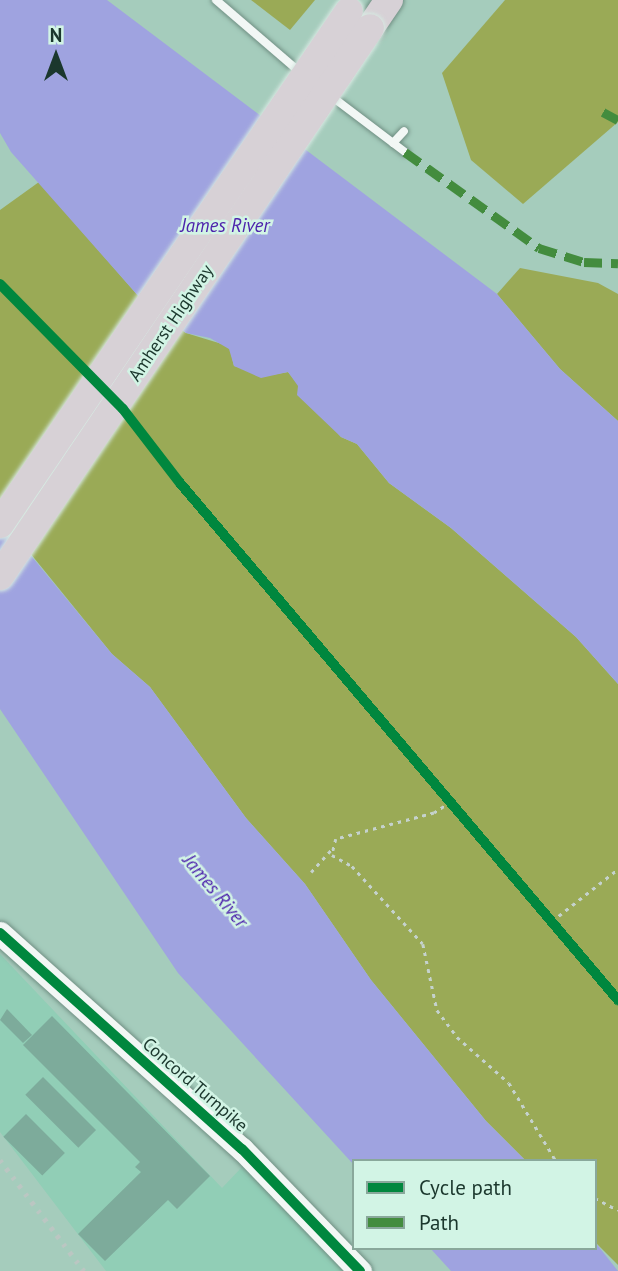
<!DOCTYPE html>
<html>
<head>
<meta charset="utf-8">
<style>
	body { margin:0 }
	#map { position:relative; width:618px; height:1271px; overflow:hidden; background:#a5ccbc; font-family:"PT Sans",sans-serif }
	div>[style] { position:absolute }
	.built>* { inset:0; background:#91ceb6 }
	.forest>* { inset:0; background:#9aaa56 }
	.water>* { inset:0; background:#9fa3e0 }
	.building>* { inset:0; background:#7dab9b; transform-origin:0 0 }
	.path>* { height:2.5px; margin-top:-1.25px; transform-origin:0; background:repeating-linear-gradient(90deg,#c5d2cd 0 3.5px,transparent 0 8.5px) }
	.roads { filter:drop-shadow(0 0 2px #719084) drop-shadow(0 0 2px #719084) }
	.lane>* { height:8px; margin:-4px; padding:0 4px; transform-origin:4px; border-radius:4px; background:#f2f7f5 }
	.secondary>* { height:23px; margin:-11.5px; padding:0 11.5px; transform-origin:11.5px; border-radius:11.5px; background:#f2f7f5 }
	.highway>* { height:28px; margin:-14px; padding:0 14px; transform-origin:14px; border-radius:14px; background:#d7d1d6 }
	.rail>* { height:5px; margin-top:-2.5px; transform-origin:0; background:repeating-linear-gradient(90deg,#bbc6c2 0 3.5px,transparent 0 10.5px) }
	.bridges { filter:drop-shadow(0 0 2px #d6e8e1) drop-shadow(0 0 2px #d6e8e1) }
	.highway-bridge>* { height:28px; margin:-14px; padding:0 14px; transform-origin:14px; border-radius:14px; background:#d7d1d6 }
	.quiet>* { height:9px; margin-top:-4.5px; transform-origin:0; background:repeating-linear-gradient(90deg,#438c3e 0 18px,transparent 0 27px) }
	.cycleway>* { height:10px; margin:-5px; padding:0 5px; transform-origin:5px; border-radius:5px; background:#00873e }
	span { translate:-50% -50%; white-space:nowrap; text-align:center; line-height:1.15; -webkit-text-stroke:5px #d2f4e5; paint-order:stroke }
	.street-label { font-size:18px; color:#1b372d }
	.water-label { font-size:19px; color:#4d23ac; font-style:italic }
	.legend { position:absolute; left:352px; top:1159px; width:245px; height:91px; box-sizing:border-box; background:#d2f4e5; border:2px solid #89a89b; margin:0; padding:9px 12px; list-style:none; font-size:21px; color:#1b372d }
	.legend li { display:flex; align-items:center; gap:14px; height:35px }
	.legend b { width:35px; border:2px solid #89a89b }
	.north { position:absolute; left:21px; top:21px; width:70px; height:70px; -webkit-text-stroke:5px #d2f4e5; paint-order:stroke; rotate:0deg; font-size:19px; font-weight:700; line-height:28px; text-align:center; color:#1b372d }
	.north::after { content:''; display:block; margin:auto; width:24px; height:32px; background:#1b372d; clip-path:polygon(50% 0,100% 100%,50% 72%,0 100%) }
</style>
</head>
<body>
<div id="map">
	<div class="built">
		<i style="clip-path:polygon(0 954px,222px 1188px,243px 1166px,344px 1271px,106px 1271px,0 1132px)"></i>
	</div>
	<div class="forest">
		<i style="clip-path:polygon(251px 0,315px 0,290px 30px)"></i>
		<i style="clip-path:polygon(505px 0,618px 0,618px 122px,523px 204px,471px 160px,442px 73px)"></i>
		<i style="clip-path:polygon(39px 182px,140px 298px,0 505px,0 210px)"></i>
		<i style="clip-path:polygon(520px 268px,598px 283px,618px 294px,618px 421px,560px 369px,497px 294px)"></i>
		<i style="clip-path:polygon(176px 326px,186px 333px,222px 344px,230px 349px,234px 366px,271px 375px,288px 372px,341px 437px,357px 444px,389px 483px,451px 528px,576px 637px,618px 684px,618px 1265px,595px 1242px,595px 1161px,526px 1161px,486px 1121px,371px 980px,305px 884px,246px 818px,150px 687px,112px 654px,26px 548px)"></i>
	</div>
	<div class="water">
		<i style="clip-path:polygon(0 0,107px 0,497px 294px,560px 369px,618px 421px,618px 684px,576px 637px,451px 528px,389px 483px,357px 444px,341px 437px,297px 395px,298px 386px,288px 372px,261px 378px,234px 366px,229px 349px,210px 338px,186px 333px,140px 298px,11px 152px,0 133px)"></i>
		<i style="clip-path:polygon(0 518px,112px 654px,150px 687px,246px 818px,305px 884px,371px 980px,486px 1121px,526px 1161px,354px 1161px,354px 1165px,178px 973px,0 709px)"></i>
		<i style="clip-path:polygon(595px 1242px,618px 1271px,451px 1271px,430px 1248px,595px 1248px)"></i>
	</div>
	<div class="building">
		<i style="clip-path:polygon(7px 1009px,32px 1035px,23px 1043px,0 1020px)"></i>
		<i style="clip-path:polygon(52px 1016px,210px 1176px,177px 1209px,168px 1200px,105px 1261px,78px 1234px,141px 1172px,135px 1167px,140px 1162px,23px 1045px)"></i>
		<i style="left:43px;top:1077px;width:75px;height:25px;rotate:45deg"></i>
		<i style="left:26px;top:1114px;width:55px;height:32px;rotate:45deg"></i>
	</div>
	<div class="path">
		<i style="left:451px;top:802px;width:20px;rotate:147deg"></i>
		<i style="left:434px;top:813px;width:101px;rotate:165.1deg"></i>
		<i style="left:336px;top:839px;width:16px;rotate:104deg"></i>
		<i style="left:332px;top:855px;width:23px;rotate:29deg"></i>
		<i style="left:352px;top:866px;width:105px;rotate:47.7deg"></i>
		<i style="left:423px;top:944px;width:67px;rotate:78deg"></i>
		<i style="left:437px;top:1010px;width:34px;rotate:53deg"></i>
		<i style="left:457px;top:1037px;width:69px;rotate:41.5deg"></i>
		<i style="left:509px;top:1083px;width:91px;rotate:58.9deg"></i>
		<i style="left:311px;top:872px;width:31px;rotate:-48deg"></i>
		<i style="left:552px;top:921px;width:84px;rotate:-38.2deg"></i>
		<i style="left:595px;top:1198px;width:26px;rotate:28deg"></i>
	</div>
	<div class="roads">
		<div class="lane">
			<i style="left:216px;top:0;width:112px;rotate:40.7deg"></i>
			<i style="left:331px;top:96px;width:93px;rotate:37.1deg"></i>
			<i style="left:393px;top:143px;width:16px;rotate:-47deg"></i>
		</div>
		<div class="secondary">
			<i style="left:0;top:933px;width:324px;rotate:41.8deg"></i>
			<i style="left:242px;top:1149px;width:170px;rotate:46deg"></i>
		</div>
		<div class="highway">
			<i style="left:370px;top:28px;width:34px;rotate:-56deg"></i>
		</div>
	</div>
	<div class="rail">
		<i style="left:0;top:1160px;width:139px;rotate:52.9deg"></i>
	</div>
	<div class="bridges">
		<div class="highway-bridge">
			<i style="left:0;top:524px;width:620px;rotate:-55.77deg"></i>
			<i style="left:0;top:576px;width:661px;rotate:-55.97deg"></i>
		</div>
	</div>
	<div class="quiet">
		<i style="left:603px;top:112px;width:17px;rotate:28deg"></i>
		<i style="left:405px;top:152px;width:165px;rotate:35.6deg"></i>
		<i style="left:539px;top:248px;width:47px;rotate:17.3deg"></i>
		<i style="left:584px;top:262px;width:34px;rotate:2deg"></i>
	</div>
	<div class="cycleway">
		<i style="left:0;top:284px;width:175px;rotate:45.5deg"></i>
		<i style="left:123px;top:409px;width:93px;rotate:52.4deg"></i>
		<i style="left:180px;top:483px;width:678px;rotate:49.73deg"></i>
		<i style="left:0;top:933px;width:324px;rotate:41.8deg"></i>
		<i style="left:242px;top:1149px;width:170px;rotate:46deg"></i>
	</div>
	<div class="street-label">
		<span style="left:171px;top:323px;rotate:-56deg">Amherst Highway</span>
		<span style="left:195px;top:1085px;rotate:41deg">Concord Turnpike</span>
	</div>
	<div class="water-label">
		<span style="left:225px;top:226px">James River</span>
		<span style="left:215px;top:891px;rotate:50deg">James River</span>
	</div>
	<ul class="legend">
	<li><b style="height:9px;background:#00873e"></b>Cycle path</li>
	<li><b style="height:9px;background:#438c3e"></b>Path</li>
	</ul>
	<div class="north">N</div>
</div>
</body>
</html>
